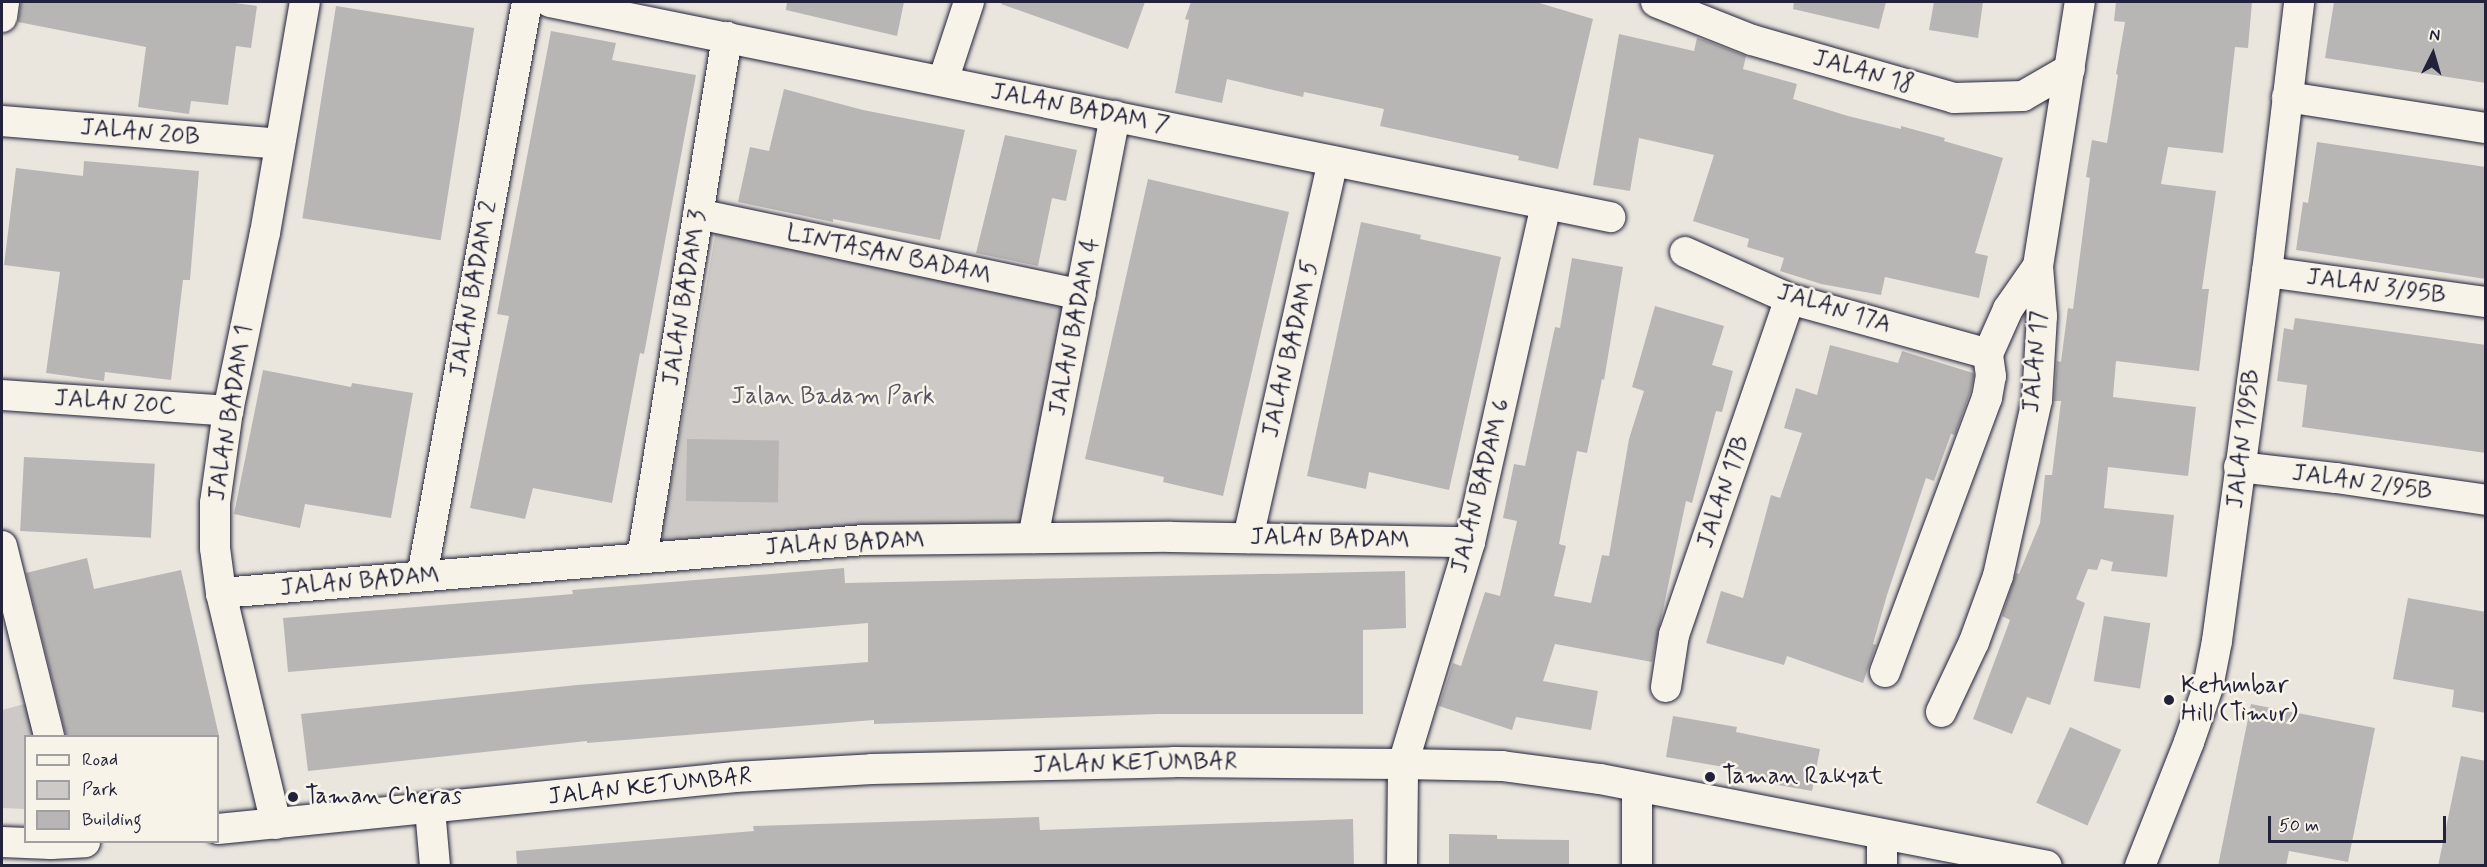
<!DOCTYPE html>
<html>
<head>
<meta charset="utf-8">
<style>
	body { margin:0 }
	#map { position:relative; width:2487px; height:867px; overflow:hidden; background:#eae6de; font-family:Mynerve,sans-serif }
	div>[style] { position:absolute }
	.green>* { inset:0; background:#cdc9c6 }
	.building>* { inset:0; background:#b8b6b5; transform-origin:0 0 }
	.roads { filter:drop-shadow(0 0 2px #22223b) drop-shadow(0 0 2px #22223b) }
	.minor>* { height:30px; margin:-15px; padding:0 15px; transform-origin:15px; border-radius:15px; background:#f7f3e8 }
	.dots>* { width:16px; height:16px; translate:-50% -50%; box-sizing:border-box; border:3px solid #f7f3e8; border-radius:50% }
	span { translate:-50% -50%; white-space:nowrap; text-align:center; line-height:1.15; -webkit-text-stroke:5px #f7f3e8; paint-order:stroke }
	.street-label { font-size:24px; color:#22223b }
	.park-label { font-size:24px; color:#555465 }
	.poi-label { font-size:24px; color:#22223b }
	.left { translate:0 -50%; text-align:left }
	.frame { position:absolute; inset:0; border:3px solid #22223b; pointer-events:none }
	.legend { position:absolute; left:24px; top:735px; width:195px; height:108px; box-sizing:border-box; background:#f7f3e8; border:2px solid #a29fa3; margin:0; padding:8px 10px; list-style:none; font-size:18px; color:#22223b }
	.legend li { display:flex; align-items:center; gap:12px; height:30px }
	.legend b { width:30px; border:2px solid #a29fa3 }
	.north { position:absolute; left:2403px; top:24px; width:60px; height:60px; -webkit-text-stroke:4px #f7f3e8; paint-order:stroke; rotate:5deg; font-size:16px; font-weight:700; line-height:24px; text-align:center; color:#22223b }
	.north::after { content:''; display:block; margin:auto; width:21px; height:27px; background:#22223b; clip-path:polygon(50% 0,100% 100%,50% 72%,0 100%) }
	.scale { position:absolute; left:2268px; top:816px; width:178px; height:27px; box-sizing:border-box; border:3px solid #22223b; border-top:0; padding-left:8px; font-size:18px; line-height:21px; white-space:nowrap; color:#22223b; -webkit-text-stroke:4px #f7f3e8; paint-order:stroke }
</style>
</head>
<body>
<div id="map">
	<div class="green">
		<i style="clip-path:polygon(717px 225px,1081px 295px,1033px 538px,659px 550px)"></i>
		<i style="clip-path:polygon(28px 703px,37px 736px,26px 736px,25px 809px,2px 808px,2px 710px)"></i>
	</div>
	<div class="building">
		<i style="clip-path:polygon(21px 2px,227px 2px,257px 6px,251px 48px,236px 46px,228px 105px,191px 101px,189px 114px,138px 107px,146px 47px,18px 22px)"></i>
		<i style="clip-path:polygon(787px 2px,904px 2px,897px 36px,786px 10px)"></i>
		<i style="clip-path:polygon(1002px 2px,1145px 2px,1128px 49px,1001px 4px)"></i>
		<i style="clip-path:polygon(1191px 2px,1536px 2px,1593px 19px,1558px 169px,1518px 160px,1519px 156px,1380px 126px,1384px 109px,1304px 92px,1303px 97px,1227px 79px,1222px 103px,1175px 93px,1189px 20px,1185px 19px)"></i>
		<i style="clip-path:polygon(1794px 2px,1886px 2px,1879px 29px,1793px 9px)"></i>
		<i style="clip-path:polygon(1934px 2px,1983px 2px,1978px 38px,1929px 30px)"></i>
		<i style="clip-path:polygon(2116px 2px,2252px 2px,2248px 48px,2235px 47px,2223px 153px,2168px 147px,2161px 184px,2216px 191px,2202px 289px,2209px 289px,2199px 371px,2116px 361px,2113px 397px,2196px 407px,2188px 476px,2108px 467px,2104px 508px,2174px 515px,2167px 577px,2111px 571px,2113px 562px,2101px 559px,2097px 570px,2088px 569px,2076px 599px,2085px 603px,2050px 705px,2027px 697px,2012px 734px,1973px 719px,2010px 620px,2002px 616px,2016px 573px,2019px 574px,2040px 523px,2045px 475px,2052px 475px,2061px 401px,2054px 401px,2057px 361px,2061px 362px,2068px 308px,2073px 309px,2090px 178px,2086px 177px,2092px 140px,2107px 143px,2118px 75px,2116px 74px,2125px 22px,2114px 21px)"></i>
		<i style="clip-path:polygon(2334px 2px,2486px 2px,2486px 83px,2325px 58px)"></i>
		<i style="left:336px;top:6px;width:140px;height:215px;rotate:9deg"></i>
		<i style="clip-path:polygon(551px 31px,616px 43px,612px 60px,696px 75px,644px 354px,640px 353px,612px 503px,533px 488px,525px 519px,470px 508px,509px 316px,497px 314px)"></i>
		<i style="clip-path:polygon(1619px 34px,1694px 51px,1697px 38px,1704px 40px,1746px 56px,1743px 69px,1797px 84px,1793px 99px,1848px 116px,1901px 129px,1901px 126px,1945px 138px,1944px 141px,2003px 158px,1975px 253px,1988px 256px,1979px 298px,1885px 277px,1881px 295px,1821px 284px,1780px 271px,1784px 258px,1747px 247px,1749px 239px,1693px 221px,1714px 155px,1639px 138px,1630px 191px,1593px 185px)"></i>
		<i style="clip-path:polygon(784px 89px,863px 110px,965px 130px,940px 240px,833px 219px,833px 222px,738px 202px,750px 147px,769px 151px)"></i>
		<i style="clip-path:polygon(1005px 135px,1077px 150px,1066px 201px,1052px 198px,1038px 266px,976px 253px)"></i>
		<i style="clip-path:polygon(2317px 142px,2486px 167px,2486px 279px,2296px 250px,2303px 202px,2308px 203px)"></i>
		<i style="clip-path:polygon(84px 161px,199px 171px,190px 280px,183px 280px,171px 380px,105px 372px,104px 381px,46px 373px,60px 272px,4px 265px,16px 168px,83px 176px)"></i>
		<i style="clip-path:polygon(1148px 179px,1289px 212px,1223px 496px,1163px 482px,1164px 477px,1085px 459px)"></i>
		<i style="clip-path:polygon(1361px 222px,1421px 235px,1420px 239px,1501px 257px,1449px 490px,1369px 472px,1366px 489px,1307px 476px)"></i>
		<i style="clip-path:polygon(1572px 258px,1623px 267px,1604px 380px,1602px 379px,1587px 453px,1577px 451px,1559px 544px,1566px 546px,1554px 596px,1591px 603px,1602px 555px,1609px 556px,1629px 439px,1644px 391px,1632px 387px,1655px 306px,1724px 326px,1712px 365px,1733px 371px,1722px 412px,1716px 411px,1692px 503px,1686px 501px,1652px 662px,1555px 644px,1543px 681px,1598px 691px,1591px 730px,1516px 717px,1512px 730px,1439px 706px,1453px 663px,1461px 666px,1485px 592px,1500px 596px,1517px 521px,1503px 518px,1514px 464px,1525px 466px,1555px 327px,1560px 328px)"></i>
		<i style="clip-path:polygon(2295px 318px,2486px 345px,2486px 453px,2302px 427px,2307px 385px,2277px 381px,2284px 328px,2293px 330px)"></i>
		<i style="clip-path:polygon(1830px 345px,1898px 363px,1902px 351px,1973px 373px,1974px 376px,1970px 393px,1955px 435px,1951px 434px,1934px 481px,1926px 478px,1887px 595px,1873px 644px,1876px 645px,1863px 683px,1787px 656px,1784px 665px,1706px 643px,1721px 591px,1743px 598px,1771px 495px,1780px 498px,1802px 433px,1784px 428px,1796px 388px,1817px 395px)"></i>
		<i style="clip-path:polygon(263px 370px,351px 387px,352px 383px,413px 393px,391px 518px,305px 504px,300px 528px,234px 514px)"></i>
		<i style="left:687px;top:439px;width:92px;height:62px;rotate:1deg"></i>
		<i style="left:24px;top:457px;width:131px;height:74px;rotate:3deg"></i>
		<i style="clip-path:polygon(87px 558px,94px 589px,181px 570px,219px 736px,66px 736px,26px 573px)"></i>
		<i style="clip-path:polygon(844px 568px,845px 583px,1405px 571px,1406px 628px,1363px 630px,1363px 714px,1158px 714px,874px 724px,874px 720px,587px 743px,587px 741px,308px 771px,301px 714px,577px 685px,868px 662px,868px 623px,288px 672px,283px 618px,573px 594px,572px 590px)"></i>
		<i style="clip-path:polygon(2408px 598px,2486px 612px,2486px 713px,2452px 707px,2454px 690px,2393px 679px)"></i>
		<i style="left:2104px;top:616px;width:47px;height:66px;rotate:9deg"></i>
		<i style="clip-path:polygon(2251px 704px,2375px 728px,2348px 862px,2289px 851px,2286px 866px,2218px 866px)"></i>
		<i style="clip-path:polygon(1673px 716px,1737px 727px,1736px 732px,1820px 749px,1812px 791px,1739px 778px,1741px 770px,1666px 757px)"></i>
		<i style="left:2070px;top:727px;width:56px;height:83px;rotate:24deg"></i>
		<i style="clip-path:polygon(2461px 756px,2486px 761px,2486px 866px,2438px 866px)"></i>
		<i style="clip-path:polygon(1039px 817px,1040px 830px,1353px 819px,1354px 866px,517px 866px,516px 851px,754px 831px,753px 826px)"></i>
		<i style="clip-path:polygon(1449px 834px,1497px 835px,1497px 839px,1569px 840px,1569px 866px,1449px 866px)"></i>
	</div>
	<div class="roads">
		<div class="minor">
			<i style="left:550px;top:2px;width:1082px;rotate:11.47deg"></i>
			<i style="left:1656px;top:2px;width:103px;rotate:21.6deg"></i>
			<i style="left:1752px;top:40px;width:210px;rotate:16deg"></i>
			<i style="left:1954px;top:98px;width:69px;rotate:-1.7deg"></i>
			<i style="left:2023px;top:96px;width:54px;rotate:-29.9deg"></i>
			<i style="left:2px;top:17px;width:15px;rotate:-82deg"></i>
			<i style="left:943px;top:81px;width:83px;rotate:-71.8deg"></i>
			<i style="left:2287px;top:97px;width:201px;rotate:8.9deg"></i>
			<i style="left:2px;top:121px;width:278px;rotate:4.7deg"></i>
			<i style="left:698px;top:214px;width:391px;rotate:11.9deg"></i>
			<i style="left:1685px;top:252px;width:115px;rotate:24.1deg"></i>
			<i style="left:1790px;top:299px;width:205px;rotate:15.5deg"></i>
			<i style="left:2267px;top:272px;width:221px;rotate:7.8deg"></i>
			<i style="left:2px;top:395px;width:227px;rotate:4deg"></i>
			<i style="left:2239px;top:467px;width:98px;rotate:6.5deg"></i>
			<i style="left:2336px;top:478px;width:152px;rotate:8.3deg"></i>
			<i style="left:1033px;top:538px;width:430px;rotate:-79deg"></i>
			<i style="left:1248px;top:538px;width:386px;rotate:-77.3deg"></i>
			<i style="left:2px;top:546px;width:196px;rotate:76.1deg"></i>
			<i style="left:642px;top:558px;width:528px;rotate:-80.73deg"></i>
			<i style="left:422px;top:576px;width:584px;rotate:-79.63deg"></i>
			<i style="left:221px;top:593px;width:645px;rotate:-4.71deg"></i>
			<i style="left:864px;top:540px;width:307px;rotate:-0.6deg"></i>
			<i style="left:1171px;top:537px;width:299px;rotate:1deg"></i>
			<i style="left:1885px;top:672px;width:292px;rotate:-69.6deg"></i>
			<i style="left:1987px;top:398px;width:22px;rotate:-80deg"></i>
			<i style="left:1991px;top:376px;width:22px;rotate:-98deg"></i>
			<i style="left:1988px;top:354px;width:49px;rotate:-66deg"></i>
			<i style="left:2008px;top:309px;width:52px;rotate:-55.1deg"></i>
			<i style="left:1666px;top:687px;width:53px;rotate:-81.3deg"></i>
			<i style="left:1674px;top:635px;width:355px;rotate:-71deg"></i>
			<i style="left:1941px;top:712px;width:77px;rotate:-64.8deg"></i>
			<i style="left:1974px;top:642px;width:70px;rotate:-70deg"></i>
			<i style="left:1998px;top:576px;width:180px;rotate:-77.5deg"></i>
			<i style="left:2037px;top:400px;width:84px;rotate:-86.6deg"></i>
			<i style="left:2042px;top:316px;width:50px;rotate:-94.6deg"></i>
			<i style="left:2038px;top:266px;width:267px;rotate:-81deg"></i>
			<i style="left:430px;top:809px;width:57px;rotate:85deg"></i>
			<i style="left:276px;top:824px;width:237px;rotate:-103.4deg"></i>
			<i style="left:221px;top:593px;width:45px;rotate:-97.6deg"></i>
			<i style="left:215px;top:548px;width:45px;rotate:-90deg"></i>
			<i style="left:215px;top:503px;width:93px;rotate:-82deg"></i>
			<i style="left:228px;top:411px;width:182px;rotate:-78.3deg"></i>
			<i style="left:265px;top:233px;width:234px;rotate:-80.2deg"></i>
			<i style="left:218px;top:829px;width:520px;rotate:-5.74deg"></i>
			<i style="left:735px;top:777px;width:137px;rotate:-3.3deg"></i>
			<i style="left:872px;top:769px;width:302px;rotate:-1.3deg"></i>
			<i style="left:1174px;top:762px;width:229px;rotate:0.5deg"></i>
			<i style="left:1403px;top:764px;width:99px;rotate:1.2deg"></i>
			<i style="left:1502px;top:766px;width:99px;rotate:7.6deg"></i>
			<i style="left:1600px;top:779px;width:455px;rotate:11deg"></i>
			<i style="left:1882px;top:836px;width:30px;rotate:90deg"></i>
			<i style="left:2px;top:842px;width:49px;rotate:2.3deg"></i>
			<i style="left:51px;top:844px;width:34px;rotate:-3deg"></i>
			<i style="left:1402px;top:866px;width:102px;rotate:-89.4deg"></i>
			<i style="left:1403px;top:764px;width:232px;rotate:-73.2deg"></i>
			<i style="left:1470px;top:542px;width:346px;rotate:-77.3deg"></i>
			<i style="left:1637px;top:866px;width:79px;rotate:-90deg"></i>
			<i style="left:2140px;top:866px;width:133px;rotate:-68.4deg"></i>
			<i style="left:2189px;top:742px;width:58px;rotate:-70.9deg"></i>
			<i style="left:2208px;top:687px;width:47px;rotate:-78.9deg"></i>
			<i style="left:2217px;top:641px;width:372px;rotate:-82.3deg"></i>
			<i style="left:2267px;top:272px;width:272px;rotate:-83.2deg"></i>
		</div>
	</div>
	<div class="dots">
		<i style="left:2169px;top:700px;background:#22223b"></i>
		<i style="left:1710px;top:777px;background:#22223b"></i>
		<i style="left:293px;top:797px;background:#22223b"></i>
	</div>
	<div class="street-label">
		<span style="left:1863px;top:72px;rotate:16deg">JALAN 18</span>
		<span style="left:1080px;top:109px;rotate:11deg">JALAN BADAM 7</span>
		<span style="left:140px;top:133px;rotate:5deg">JALAN 20B</span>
		<span style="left:889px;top:255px;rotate:12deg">LINTASAN BADAM</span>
		<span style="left:2376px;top:287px;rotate:8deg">JALAN 3/95B</span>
		<span style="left:474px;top:289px;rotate:-80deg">JALAN BADAM 2</span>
		<span style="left:685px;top:298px;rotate:-81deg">JALAN BADAM 3</span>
		<span style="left:1834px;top:309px;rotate:17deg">JALAN 17A</span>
		<span style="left:1075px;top:327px;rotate:-79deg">JALAN BADAM 4</span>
		<span style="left:1291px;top:349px;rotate:-77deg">JALAN BADAM 5</span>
		<span style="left:2036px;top:362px;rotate:-85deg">JALAN 17</span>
		<span style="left:115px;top:403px;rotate:4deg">JALAN 20C</span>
		<span style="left:231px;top:413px;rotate:-81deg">JALAN BADAM 1</span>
		<span style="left:2244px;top:439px;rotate:-83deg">JALAN 1/95B</span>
		<span style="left:2362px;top:483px;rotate:8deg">JALAN 2/95B</span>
		<span style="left:1481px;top:486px;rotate:-76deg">JALAN BADAM 6</span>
		<span style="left:1724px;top:492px;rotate:-71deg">JALAN 17B</span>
		<span style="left:1330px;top:539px;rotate:1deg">JALAN BADAM</span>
		<span style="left:845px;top:544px;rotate:-3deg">JALAN BADAM</span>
		<span style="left:360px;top:582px;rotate:-5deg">JALAN BADAM</span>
		<span style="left:1135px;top:764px;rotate:-1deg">JALAN KETUMBAR</span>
		<span style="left:650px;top:787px;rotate:-6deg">JALAN KETUMBAR</span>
	</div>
	<div class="park-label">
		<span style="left:833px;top:397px">Jalan Badam Park</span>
	</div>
	<div class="poi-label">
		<span class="left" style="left:2181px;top:700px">Ketumbar<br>Hill (Timur)</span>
		<span class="left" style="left:1722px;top:777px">Taman Rakyat</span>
		<span class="left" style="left:305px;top:797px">Taman Cheras</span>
	</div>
	<div class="frame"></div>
	<ul class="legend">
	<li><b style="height:8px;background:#f7f3e8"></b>Road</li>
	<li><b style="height:16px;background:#cdc9c6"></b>Park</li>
	<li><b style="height:16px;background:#b8b6b5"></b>Building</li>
	</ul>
	<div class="north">N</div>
	<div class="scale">50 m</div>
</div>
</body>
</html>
